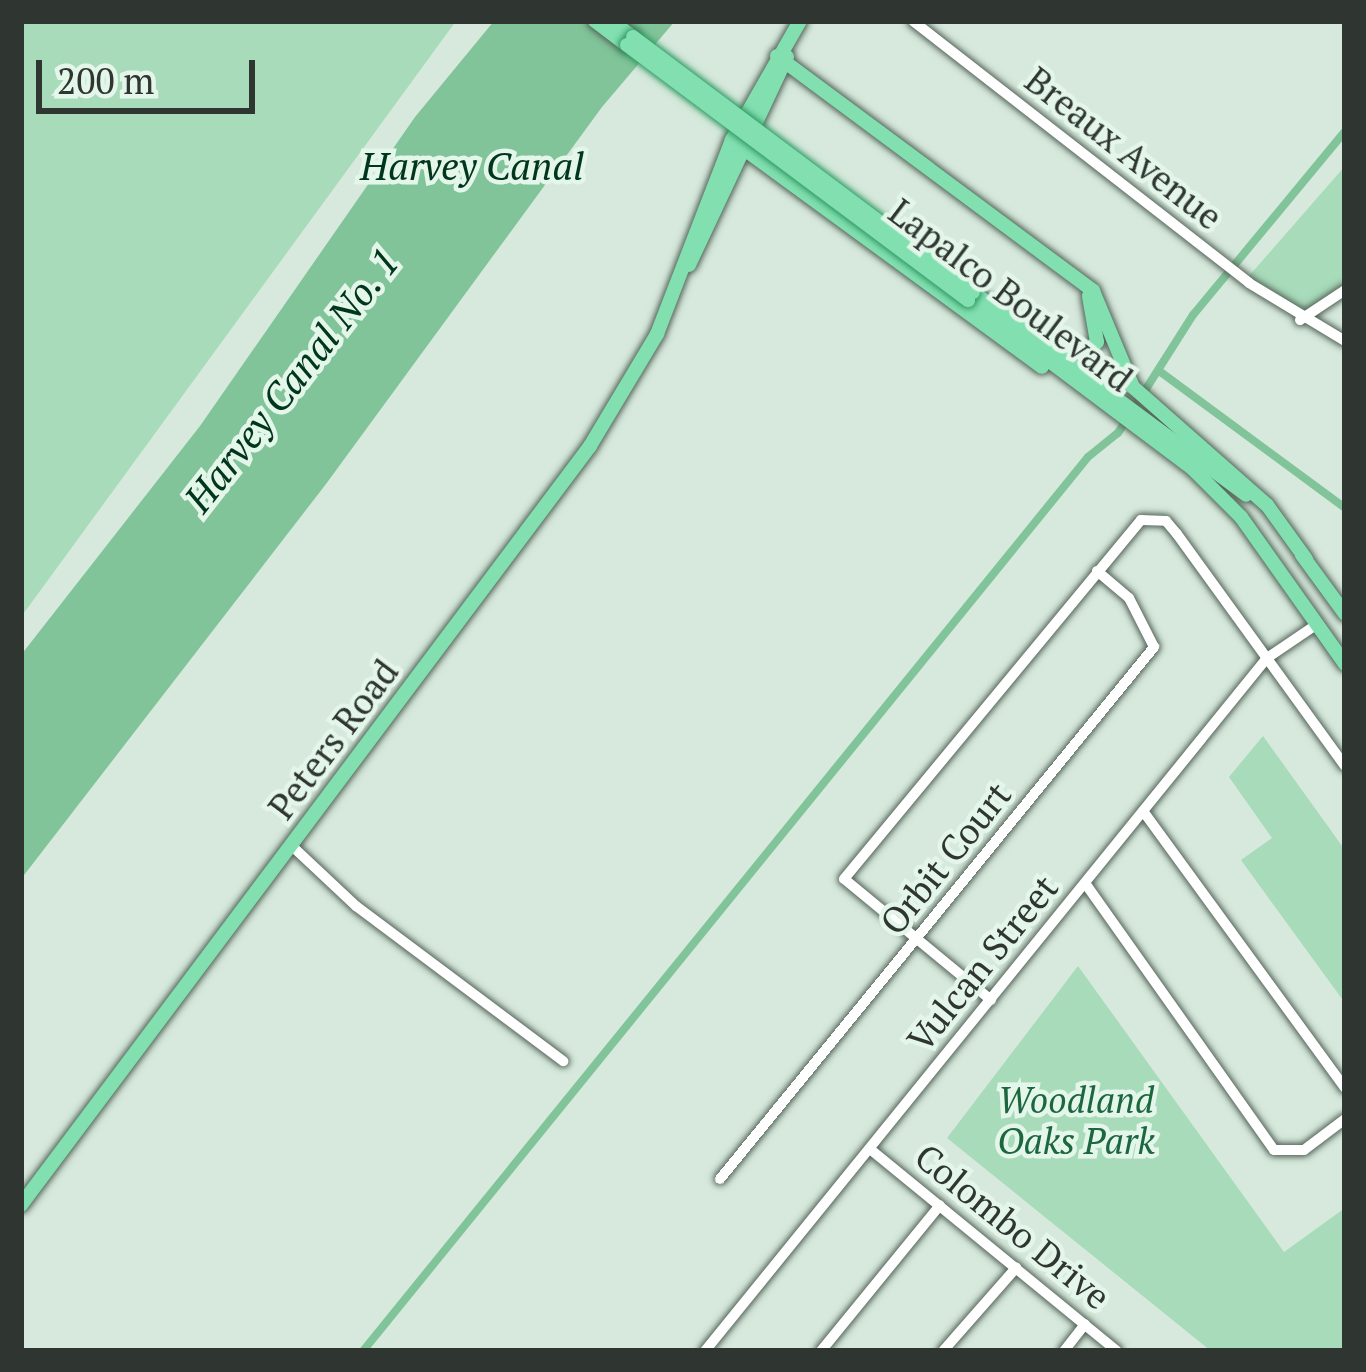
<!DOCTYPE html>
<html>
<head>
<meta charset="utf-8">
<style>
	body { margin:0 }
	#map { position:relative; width:1366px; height:1372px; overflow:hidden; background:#d6e9dc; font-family:"PT Serif",serif }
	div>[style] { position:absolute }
	.green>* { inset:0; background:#a8dbb9 }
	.water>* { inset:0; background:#81c499 }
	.canal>* { height:8px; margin:-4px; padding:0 4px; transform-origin:4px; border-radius:4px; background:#81c499 }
	.roads { filter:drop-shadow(0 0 3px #55655a) drop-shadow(0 0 3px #55655a) }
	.minor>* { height:10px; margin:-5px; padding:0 5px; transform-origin:5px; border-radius:5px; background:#fff }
	.major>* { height:14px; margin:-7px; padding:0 7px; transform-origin:7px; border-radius:7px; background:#82e0b0 }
	.bridges { filter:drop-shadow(0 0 3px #2e9862) drop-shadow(0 0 3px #2e9862) }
	.major-bridge>* { height:14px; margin:-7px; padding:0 7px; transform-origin:7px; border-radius:7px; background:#82e0b0 }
	span { translate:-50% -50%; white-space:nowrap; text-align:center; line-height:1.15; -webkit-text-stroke:9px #e3f6e9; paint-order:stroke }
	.street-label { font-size:36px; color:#2f3631 }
	.park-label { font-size:36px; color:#1c673f; font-style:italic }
	.water-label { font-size:39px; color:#00361b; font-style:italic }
	.frame { position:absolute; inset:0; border:24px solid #2f3631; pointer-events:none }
	.scale { position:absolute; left:36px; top:60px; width:219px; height:54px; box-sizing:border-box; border:6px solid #2f3631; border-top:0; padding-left:15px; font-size:36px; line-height:42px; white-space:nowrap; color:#2f3631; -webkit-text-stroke:9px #e3f6e9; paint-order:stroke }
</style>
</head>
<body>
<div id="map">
	<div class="green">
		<i style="clip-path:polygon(21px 21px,456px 21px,21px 617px)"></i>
		<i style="clip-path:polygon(1345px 166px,1345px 290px,1300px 320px,1249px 276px)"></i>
		<i style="clip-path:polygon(1263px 736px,1345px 850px,1345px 1003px,1241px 860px,1272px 838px,1229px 777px)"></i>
		<i style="clip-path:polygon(1078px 966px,1284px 1252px,1345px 1208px,1345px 1351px,1211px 1351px,947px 1138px)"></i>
	</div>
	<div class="water">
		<i style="clip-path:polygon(494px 21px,675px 21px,602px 107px,326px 484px,21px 879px,21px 655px,200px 426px,415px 117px)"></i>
	</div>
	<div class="canal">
		<i style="left:1162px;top:373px;width:227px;rotate:36.4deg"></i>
		<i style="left:363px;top:1351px;width:1151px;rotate:-50.96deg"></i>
		<i style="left:1088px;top:457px;width:38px;rotate:-39deg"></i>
		<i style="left:1118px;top:433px;width:140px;rotate:-57.6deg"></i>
		<i style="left:1193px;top:315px;width:239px;rotate:-50.4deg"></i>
	</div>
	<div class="roads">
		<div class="minor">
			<i style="left:913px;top:21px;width:426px;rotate:37.9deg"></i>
			<i style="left:1249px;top:283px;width:112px;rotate:31.1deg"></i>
			<i style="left:1300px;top:320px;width:54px;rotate:-33.7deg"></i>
			<i style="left:1143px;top:811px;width:343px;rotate:53.9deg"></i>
			<i style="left:291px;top:845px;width:89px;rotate:43.2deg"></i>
			<i style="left:356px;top:906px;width:259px;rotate:36.8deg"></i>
			<i style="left:1085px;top:883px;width:327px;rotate:54.7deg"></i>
			<i style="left:1274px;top:1150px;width:30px"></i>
			<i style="left:1304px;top:1150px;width:51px;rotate:-37.1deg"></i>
			<i style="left:991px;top:1000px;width:190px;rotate:-140.5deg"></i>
			<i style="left:844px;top:879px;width:466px;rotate:-50.4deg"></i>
			<i style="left:1141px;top:520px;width:25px;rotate:2deg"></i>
			<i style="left:1166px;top:521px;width:17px;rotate:50deg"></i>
			<i style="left:1177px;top:534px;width:286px;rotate:54.1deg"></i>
			<i style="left:870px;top:1149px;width:319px;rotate:39.3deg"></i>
			<i style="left:720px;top:1179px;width:687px;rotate:-50.79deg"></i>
			<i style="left:1154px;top:647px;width:55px;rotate:-117deg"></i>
			<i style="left:1129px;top:598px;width:42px;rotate:-139.8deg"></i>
			<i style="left:705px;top:1351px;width:892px;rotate:-50.96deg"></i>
			<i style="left:1267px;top:658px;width:59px;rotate:-34deg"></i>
			<i style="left:821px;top:1351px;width:188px;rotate:-50.8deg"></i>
			<i style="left:943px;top:1351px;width:111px;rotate:-48.7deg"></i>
			<i style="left:1064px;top:1351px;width:34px;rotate:-52deg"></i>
		</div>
		<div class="major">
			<i style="left:595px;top:21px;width:40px;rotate:37deg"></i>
			<i style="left:611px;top:21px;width:27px;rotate:36deg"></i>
			<i style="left:777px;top:56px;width:394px;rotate:36.6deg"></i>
			<i style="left:1093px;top:291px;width:104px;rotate:67.4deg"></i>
			<i style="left:1133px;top:387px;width:179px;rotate:41.4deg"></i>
			<i style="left:1267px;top:505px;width:67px;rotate:54.2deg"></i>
			<i style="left:732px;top:140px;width:384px;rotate:36.2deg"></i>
			<i style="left:689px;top:265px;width:230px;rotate:-64.8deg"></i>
			<i style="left:973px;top:292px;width:340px;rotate:36.6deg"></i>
			<i style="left:968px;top:300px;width:281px;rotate:36.9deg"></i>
			<i style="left:1193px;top:469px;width:68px;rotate:45deg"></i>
			<i style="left:1241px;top:517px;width:180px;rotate:54.7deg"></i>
			<i style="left:1058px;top:348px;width:26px;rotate:11deg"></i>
			<i style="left:1084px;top:353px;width:17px;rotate:-40deg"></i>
			<i style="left:1097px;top:342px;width:47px;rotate:-99.9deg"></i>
			<i style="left:1302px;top:555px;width:73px;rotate:53.9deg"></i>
			<i style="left:21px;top:1205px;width:949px;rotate:-53.14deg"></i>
			<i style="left:590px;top:446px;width:131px;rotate:-59.1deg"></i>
			<i style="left:657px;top:334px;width:208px;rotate:-68.9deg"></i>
			<i style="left:732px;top:140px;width:137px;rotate:-60.3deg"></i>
		</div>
	</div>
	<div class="bridges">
		<div class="major-bridge">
			<i style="left:633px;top:37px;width:425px;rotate:36.9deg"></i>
			<i style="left:627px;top:45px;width:426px;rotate:36.8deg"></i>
		</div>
	</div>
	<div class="street-label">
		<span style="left:1124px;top:148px;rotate:38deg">Breaux Avenue</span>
		<span style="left:1011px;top:295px;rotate:37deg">Lapalco Boulevard</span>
		<span style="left:333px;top:739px;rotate:-53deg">Peters Road</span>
		<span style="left:945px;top:858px;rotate:-51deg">Orbit Court</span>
		<span style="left:982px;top:963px;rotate:-51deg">Vulcan Street</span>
		<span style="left:1013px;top:1226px;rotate:39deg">Colombo Drive</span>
	</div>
	<div class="park-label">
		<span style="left:1076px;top:1120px">Woodland<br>Oaks Park</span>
	</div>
	<div class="water-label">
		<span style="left:472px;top:165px">Harvey Canal</span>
		<span style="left:291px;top:380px;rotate:-52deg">Harvey Canal No. 1</span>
	</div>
	<div class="frame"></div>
	<div class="scale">200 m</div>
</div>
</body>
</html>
